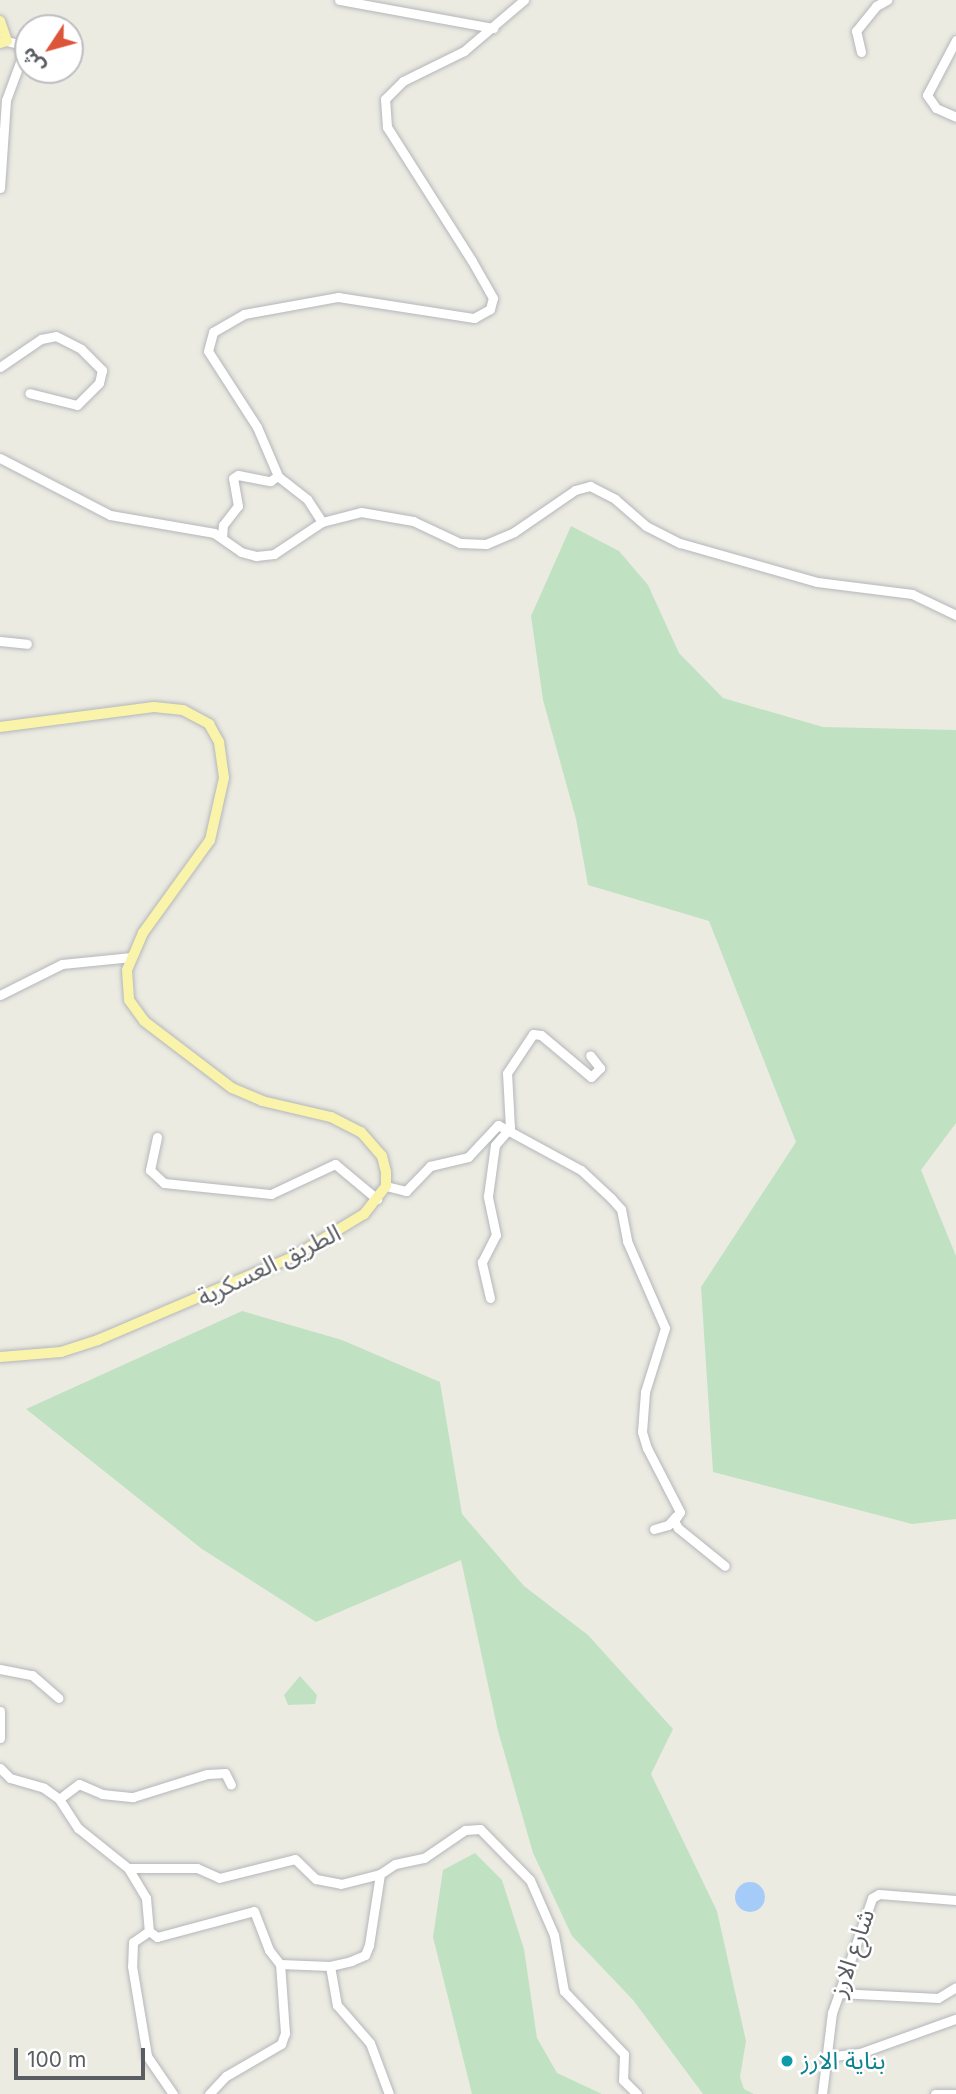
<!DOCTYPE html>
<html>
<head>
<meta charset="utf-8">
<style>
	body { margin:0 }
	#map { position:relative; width:956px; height:2094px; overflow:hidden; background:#ecebe2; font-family:Inter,"Noto Sans Arabic",sans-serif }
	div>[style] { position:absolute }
	.green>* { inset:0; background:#c0e2c3 }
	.water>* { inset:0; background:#a5ccf8 }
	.round { border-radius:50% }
	.roads { filter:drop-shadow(0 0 2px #b4b7bb) drop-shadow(0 0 2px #b4b7bb) }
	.minor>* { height:9px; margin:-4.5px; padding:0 4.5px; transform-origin:4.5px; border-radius:4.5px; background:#fff }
	.major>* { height:10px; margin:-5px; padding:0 5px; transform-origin:5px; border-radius:5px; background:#f9f4aa }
	.dots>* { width:19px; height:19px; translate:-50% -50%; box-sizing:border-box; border:4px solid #fff; border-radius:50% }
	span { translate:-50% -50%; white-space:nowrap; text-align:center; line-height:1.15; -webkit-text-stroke:5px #fff; paint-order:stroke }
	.street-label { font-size:24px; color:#5a5d62 }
	.culture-label { font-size:24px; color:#0d838f }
	.left { translate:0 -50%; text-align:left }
	.north { position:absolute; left:14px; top:14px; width:70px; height:70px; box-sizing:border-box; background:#fff; border:2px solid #bdbec0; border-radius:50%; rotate:234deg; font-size:19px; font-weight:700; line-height:28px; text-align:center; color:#5a5d62 }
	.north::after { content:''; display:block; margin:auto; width:24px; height:32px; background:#dc5538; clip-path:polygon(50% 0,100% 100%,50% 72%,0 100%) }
	.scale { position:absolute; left:14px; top:2048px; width:131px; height:32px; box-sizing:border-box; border:4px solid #5a5d62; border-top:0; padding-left:9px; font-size:21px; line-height:24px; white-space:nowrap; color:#5a5d62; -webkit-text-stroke:5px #fff; paint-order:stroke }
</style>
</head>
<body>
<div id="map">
	<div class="green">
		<i style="clip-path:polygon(571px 526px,619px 551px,648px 585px,679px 653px,723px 698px,823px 727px,956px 730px,956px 1123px,921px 1170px,956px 1256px,956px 1519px,912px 1524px,713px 1472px,701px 1287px,796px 1142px,709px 921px,588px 885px,576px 819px,543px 700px,531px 616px)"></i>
		<i style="clip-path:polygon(242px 1311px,342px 1340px,440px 1382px,462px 1514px,524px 1586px,588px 1635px,673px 1729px,651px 1774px,717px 1911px,746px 2041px,740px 2077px,744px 2089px,754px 2094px,703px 2094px,633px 2000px,572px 1936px,533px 1853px,498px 1731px,461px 1560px,316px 1622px,202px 1549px,26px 1409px)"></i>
		<i style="clip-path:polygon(300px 1676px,317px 1695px,315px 1704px,288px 1705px,284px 1695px)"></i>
		<i style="clip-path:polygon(475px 1853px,502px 1880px,524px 1949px,537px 2038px,557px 2073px,602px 2094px,472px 2094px,433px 1937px,443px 1870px)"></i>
	</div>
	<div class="water">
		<i class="round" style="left:735px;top:1882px;width:30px;height:30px"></i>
	</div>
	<div class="roads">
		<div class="minor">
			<i style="left:339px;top:0;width:157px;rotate:10.3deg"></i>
			<i style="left:956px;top:40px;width:62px;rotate:117.8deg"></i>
			<i style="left:927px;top:95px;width:16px;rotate:55deg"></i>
			<i style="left:936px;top:108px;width:22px;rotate:24deg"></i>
			<i style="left:861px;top:52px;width:22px;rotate:-103deg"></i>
			<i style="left:856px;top:31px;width:32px;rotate:-51deg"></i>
			<i style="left:876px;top:6px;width:13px;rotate:-29deg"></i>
			<i style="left:0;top:188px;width:88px;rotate:-86.1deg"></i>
			<i style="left:6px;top:100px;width:49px;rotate:-69.7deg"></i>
			<i style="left:23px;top:54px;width:11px;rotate:-117deg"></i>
			<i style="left:18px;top:44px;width:11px;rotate:-165deg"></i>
			<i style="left:0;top:367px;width:50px;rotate:-34.3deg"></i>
			<i style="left:41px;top:339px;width:15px;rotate:-11deg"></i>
			<i style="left:56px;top:336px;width:28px;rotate:27deg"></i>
			<i style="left:81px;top:349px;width:30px;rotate:45deg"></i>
			<i style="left:102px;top:370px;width:13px;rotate:103deg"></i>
			<i style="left:99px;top:383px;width:31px;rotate:135deg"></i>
			<i style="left:77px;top:405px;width:49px;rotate:-166deg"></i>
			<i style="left:0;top:458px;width:124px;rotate:27.4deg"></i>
			<i style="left:110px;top:515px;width:106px;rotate:9.8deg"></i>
			<i style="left:214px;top:533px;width:33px;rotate:35deg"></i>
			<i style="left:241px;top:552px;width:16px;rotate:15deg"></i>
			<i style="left:256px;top:556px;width:18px;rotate:-6deg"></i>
			<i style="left:274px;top:554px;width:58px;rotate:-33.7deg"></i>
			<i style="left:322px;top:522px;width:40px;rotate:-14.4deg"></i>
			<i style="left:361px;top:512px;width:53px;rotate:9.8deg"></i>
			<i style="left:413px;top:521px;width:52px;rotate:25.1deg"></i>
			<i style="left:460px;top:543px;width:26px;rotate:2deg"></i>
			<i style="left:486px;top:544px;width:30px;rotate:-23deg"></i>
			<i style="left:514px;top:532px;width:74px;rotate:-34.5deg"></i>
			<i style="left:575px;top:490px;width:16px;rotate:-15deg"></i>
			<i style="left:590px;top:486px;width:28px;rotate:27deg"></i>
			<i style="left:615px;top:499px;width:41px;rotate:41.1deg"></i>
			<i style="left:646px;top:526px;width:38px;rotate:27deg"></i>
			<i style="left:680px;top:543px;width:142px;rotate:15.9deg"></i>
			<i style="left:817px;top:582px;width:96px;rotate:7.2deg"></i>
			<i style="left:912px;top:594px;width:49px;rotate:25.5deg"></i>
			<i style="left:322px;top:522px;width:27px;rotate:-123deg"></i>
			<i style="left:307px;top:499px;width:37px;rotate:-142deg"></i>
			<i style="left:278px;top:476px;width:53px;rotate:-113.2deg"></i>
			<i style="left:257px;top:427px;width:90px;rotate:-122.8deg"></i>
			<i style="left:208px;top:351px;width:20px;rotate:-75deg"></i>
			<i style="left:213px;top:332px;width:36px;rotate:-30deg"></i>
			<i style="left:244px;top:314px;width:96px;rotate:-10.3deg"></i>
			<i style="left:338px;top:297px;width:138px;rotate:8.8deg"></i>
			<i style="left:474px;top:318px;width:18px;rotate:-29deg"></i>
			<i style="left:490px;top:309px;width:11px;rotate:-75deg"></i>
			<i style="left:493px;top:298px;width:43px;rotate:-119.6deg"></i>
			<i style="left:472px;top:261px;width:159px;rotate:-122.4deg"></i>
			<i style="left:387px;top:127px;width:28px;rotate:-94deg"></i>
			<i style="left:385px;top:99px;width:25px;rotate:-45deg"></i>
			<i style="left:403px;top:81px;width:68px;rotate:-26.2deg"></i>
			<i style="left:464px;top:51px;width:79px;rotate:-40.4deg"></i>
			<i style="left:222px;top:538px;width:13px;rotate:-86deg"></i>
			<i style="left:223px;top:525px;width:24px;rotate:-52deg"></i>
			<i style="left:238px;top:506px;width:28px;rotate:-100deg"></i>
			<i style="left:233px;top:478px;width:6px;rotate:-31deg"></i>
			<i style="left:238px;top:475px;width:33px;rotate:11deg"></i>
			<i style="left:270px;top:481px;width:9px;rotate:-32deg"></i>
			<i style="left:0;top:641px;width:27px;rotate:6deg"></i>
			<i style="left:0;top:995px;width:69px;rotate:-26.6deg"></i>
			<i style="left:62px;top:964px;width:70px;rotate:-5.7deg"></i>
			<i style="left:157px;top:1137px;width:34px;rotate:102deg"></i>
			<i style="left:150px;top:1170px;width:19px;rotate:43deg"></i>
			<i style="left:164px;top:1183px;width:108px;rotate:5.9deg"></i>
			<i style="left:271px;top:1194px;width:71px;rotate:-25.1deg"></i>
			<i style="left:335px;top:1164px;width:55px;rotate:39.8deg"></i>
			<i style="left:386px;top:1186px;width:21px;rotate:14deg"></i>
			<i style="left:406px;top:1191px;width:35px;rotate:-46deg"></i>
			<i style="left:430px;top:1166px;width:39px;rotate:-13deg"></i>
			<i style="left:468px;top:1157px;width:44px;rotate:-46.8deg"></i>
			<i style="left:498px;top:1125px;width:94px;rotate:28.5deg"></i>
			<i style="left:581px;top:1170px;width:41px;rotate:43deg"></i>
			<i style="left:611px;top:1198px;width:15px;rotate:48deg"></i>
			<i style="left:621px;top:1209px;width:33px;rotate:79deg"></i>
			<i style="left:627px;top:1241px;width:95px;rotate:66.4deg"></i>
			<i style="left:665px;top:1328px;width:67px;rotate:107.4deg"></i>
			<i style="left:645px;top:1392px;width:40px;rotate:94.3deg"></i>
			<i style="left:642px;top:1432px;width:17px;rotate:73deg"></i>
			<i style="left:647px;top:1448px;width:72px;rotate:62.7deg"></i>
			<i style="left:680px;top:1512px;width:11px;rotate:124deg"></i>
			<i style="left:674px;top:1521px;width:8px;rotate:60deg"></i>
			<i style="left:678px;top:1528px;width:60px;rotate:39deg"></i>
			<i style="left:490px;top:1298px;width:37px;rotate:-103deg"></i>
			<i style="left:482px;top:1262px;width:30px;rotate:-63deg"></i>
			<i style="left:496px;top:1235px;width:40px;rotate:-102deg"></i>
			<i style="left:488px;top:1196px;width:51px;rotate:-82.2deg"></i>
			<i style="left:495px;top:1145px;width:23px;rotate:-49deg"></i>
			<i style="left:510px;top:1128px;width:55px;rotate:-93.1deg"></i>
			<i style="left:507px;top:1073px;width:47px;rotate:-56.3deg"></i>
			<i style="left:533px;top:1034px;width:8px;rotate:7deg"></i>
			<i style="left:541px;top:1035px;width:65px;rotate:40deg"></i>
			<i style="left:591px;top:1077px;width:13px;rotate:-45deg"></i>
			<i style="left:600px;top:1068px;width:16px;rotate:-128deg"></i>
			<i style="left:654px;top:1529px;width:15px;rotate:-16deg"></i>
			<i style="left:668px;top:1525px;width:12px;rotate:-48deg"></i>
			<i style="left:0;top:1669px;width:33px;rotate:11deg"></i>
			<i style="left:32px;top:1675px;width:35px;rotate:41deg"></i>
			<i style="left:0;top:1711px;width:27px;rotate:90deg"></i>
			<i style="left:0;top:1768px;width:14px;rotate:45deg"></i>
			<i style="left:10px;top:1778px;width:35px;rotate:16deg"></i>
			<i style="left:44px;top:1788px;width:19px;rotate:36deg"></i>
			<i style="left:59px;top:1799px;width:35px;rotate:57deg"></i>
			<i style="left:78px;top:1828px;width:64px;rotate:38.7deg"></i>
			<i style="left:128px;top:1868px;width:35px;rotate:59deg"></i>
			<i style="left:146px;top:1898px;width:33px;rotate:85deg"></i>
			<i style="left:149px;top:1931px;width:19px;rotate:145deg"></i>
			<i style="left:133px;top:1942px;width:24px;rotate:92deg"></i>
			<i style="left:132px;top:1966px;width:91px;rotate:80.5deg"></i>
			<i style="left:147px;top:2056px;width:46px;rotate:55.6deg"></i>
			<i style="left:59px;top:1799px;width:25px;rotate:-37deg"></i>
			<i style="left:79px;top:1784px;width:25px;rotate:23deg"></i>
			<i style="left:102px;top:1794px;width:31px;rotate:6deg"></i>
			<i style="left:133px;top:1797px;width:77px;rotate:-17.3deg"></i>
			<i style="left:207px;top:1774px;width:18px;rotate:-3deg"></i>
			<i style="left:225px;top:1773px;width:13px;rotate:63deg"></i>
			<i style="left:128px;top:1868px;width:69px"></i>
			<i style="left:197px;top:1868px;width:24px;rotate:24deg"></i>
			<i style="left:219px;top:1878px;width:78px;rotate:-14deg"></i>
			<i style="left:295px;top:1859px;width:29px;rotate:44deg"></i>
			<i style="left:316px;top:1879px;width:25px;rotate:11deg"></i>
			<i style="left:341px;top:1884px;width:40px;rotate:-14.4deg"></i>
			<i style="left:149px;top:1931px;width:10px;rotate:37deg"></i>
			<i style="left:157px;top:1937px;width:100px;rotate:-15deg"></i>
			<i style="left:254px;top:1911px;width:42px;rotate:69deg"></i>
			<i style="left:269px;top:1950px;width:18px;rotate:52deg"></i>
			<i style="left:280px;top:1964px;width:50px;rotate:2.3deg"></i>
			<i style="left:330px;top:1966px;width:22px;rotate:-13deg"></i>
			<i style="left:351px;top:1961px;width:15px;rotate:-23deg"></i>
			<i style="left:365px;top:1955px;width:11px;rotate:-68deg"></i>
			<i style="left:369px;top:1945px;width:72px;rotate:-81.2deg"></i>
			<i style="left:380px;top:1874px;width:18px;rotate:-34deg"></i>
			<i style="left:395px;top:1864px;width:30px;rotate:-12deg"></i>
			<i style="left:424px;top:1858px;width:50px;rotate:-34.3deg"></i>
			<i style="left:465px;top:1830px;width:15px;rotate:-4deg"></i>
			<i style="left:480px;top:1829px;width:71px;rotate:45.6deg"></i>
			<i style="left:530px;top:1880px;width:60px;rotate:66.4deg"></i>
			<i style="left:554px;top:1935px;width:57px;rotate:79.9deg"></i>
			<i style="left:564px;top:1991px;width:87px;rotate:46.4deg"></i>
			<i style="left:624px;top:2054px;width:26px;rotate:92deg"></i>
			<i style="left:623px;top:2080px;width:20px;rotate:45deg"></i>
			<i style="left:330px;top:1966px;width:40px;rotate:80deg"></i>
			<i style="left:337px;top:2005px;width:50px;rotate:49deg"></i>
			<i style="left:370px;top:2043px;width:54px;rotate:69.6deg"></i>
			<i style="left:838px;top:1993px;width:100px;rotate:2.9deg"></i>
			<i style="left:938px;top:1998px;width:21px;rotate:-31deg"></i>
			<i style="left:826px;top:2057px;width:34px;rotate:-7deg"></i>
			<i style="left:860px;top:2053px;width:101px;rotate:-19.7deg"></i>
			<i style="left:209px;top:2094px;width:25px;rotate:-47deg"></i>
			<i style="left:226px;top:2076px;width:64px;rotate:-30.2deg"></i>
			<i style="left:281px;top:2044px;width:12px;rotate:-70deg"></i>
			<i style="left:285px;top:2033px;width:69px;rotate:-94.1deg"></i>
			<i style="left:822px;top:2094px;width:82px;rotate:-83deg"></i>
			<i style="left:832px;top:2013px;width:122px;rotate:-70.8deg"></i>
			<i style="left:872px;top:1898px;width:8px;rotate:-30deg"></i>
			<i style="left:879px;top:1894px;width:77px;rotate:4.5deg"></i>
			<i style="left:935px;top:2094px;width:21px"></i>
		</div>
		<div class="major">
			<i style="left:0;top:21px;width:21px;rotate:71deg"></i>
			<i style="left:7px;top:41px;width:7px;rotate:164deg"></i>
			<i style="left:0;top:727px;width:155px;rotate:-7.4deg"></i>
			<i style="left:154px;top:707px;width:29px;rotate:6deg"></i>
			<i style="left:183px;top:710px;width:30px;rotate:28deg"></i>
			<i style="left:209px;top:724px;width:21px;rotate:61deg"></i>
			<i style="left:219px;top:742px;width:36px;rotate:82deg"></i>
			<i style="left:224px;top:778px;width:64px;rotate:102.7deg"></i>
			<i style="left:210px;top:840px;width:115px;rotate:125.8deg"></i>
			<i style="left:143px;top:933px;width:40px;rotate:113.4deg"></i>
			<i style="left:127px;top:970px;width:30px;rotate:86deg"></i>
			<i style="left:129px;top:1000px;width:26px;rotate:54deg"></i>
			<i style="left:144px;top:1021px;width:111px;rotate:37.3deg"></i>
			<i style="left:232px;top:1088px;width:33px;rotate:23deg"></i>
			<i style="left:262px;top:1101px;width:71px;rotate:13.1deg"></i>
			<i style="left:331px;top:1117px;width:34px;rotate:27deg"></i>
			<i style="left:361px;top:1132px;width:32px;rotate:49deg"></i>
			<i style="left:382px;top:1156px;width:16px;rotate:76deg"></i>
			<i style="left:386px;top:1172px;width:14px;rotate:90deg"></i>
			<i style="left:386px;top:1186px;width:36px;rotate:128deg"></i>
			<i style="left:364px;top:1214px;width:81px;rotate:148.7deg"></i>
			<i style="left:295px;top:1256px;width:214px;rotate:156.9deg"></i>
			<i style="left:98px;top:1340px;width:39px;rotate:162deg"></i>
			<i style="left:61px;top:1352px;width:61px;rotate:175.3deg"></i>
		</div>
	</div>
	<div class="dots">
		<i style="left:787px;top:2061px;background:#0f9aa8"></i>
	</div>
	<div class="street-label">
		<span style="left:269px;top:1265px;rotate:-26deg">الطريق العسكرية</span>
		<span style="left:852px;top:1953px;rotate:-71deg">شارع الارز</span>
	</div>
	<div class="culture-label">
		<span class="left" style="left:801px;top:2061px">بناية الارز</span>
	</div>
	<div class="north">ش</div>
	<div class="scale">100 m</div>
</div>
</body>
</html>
